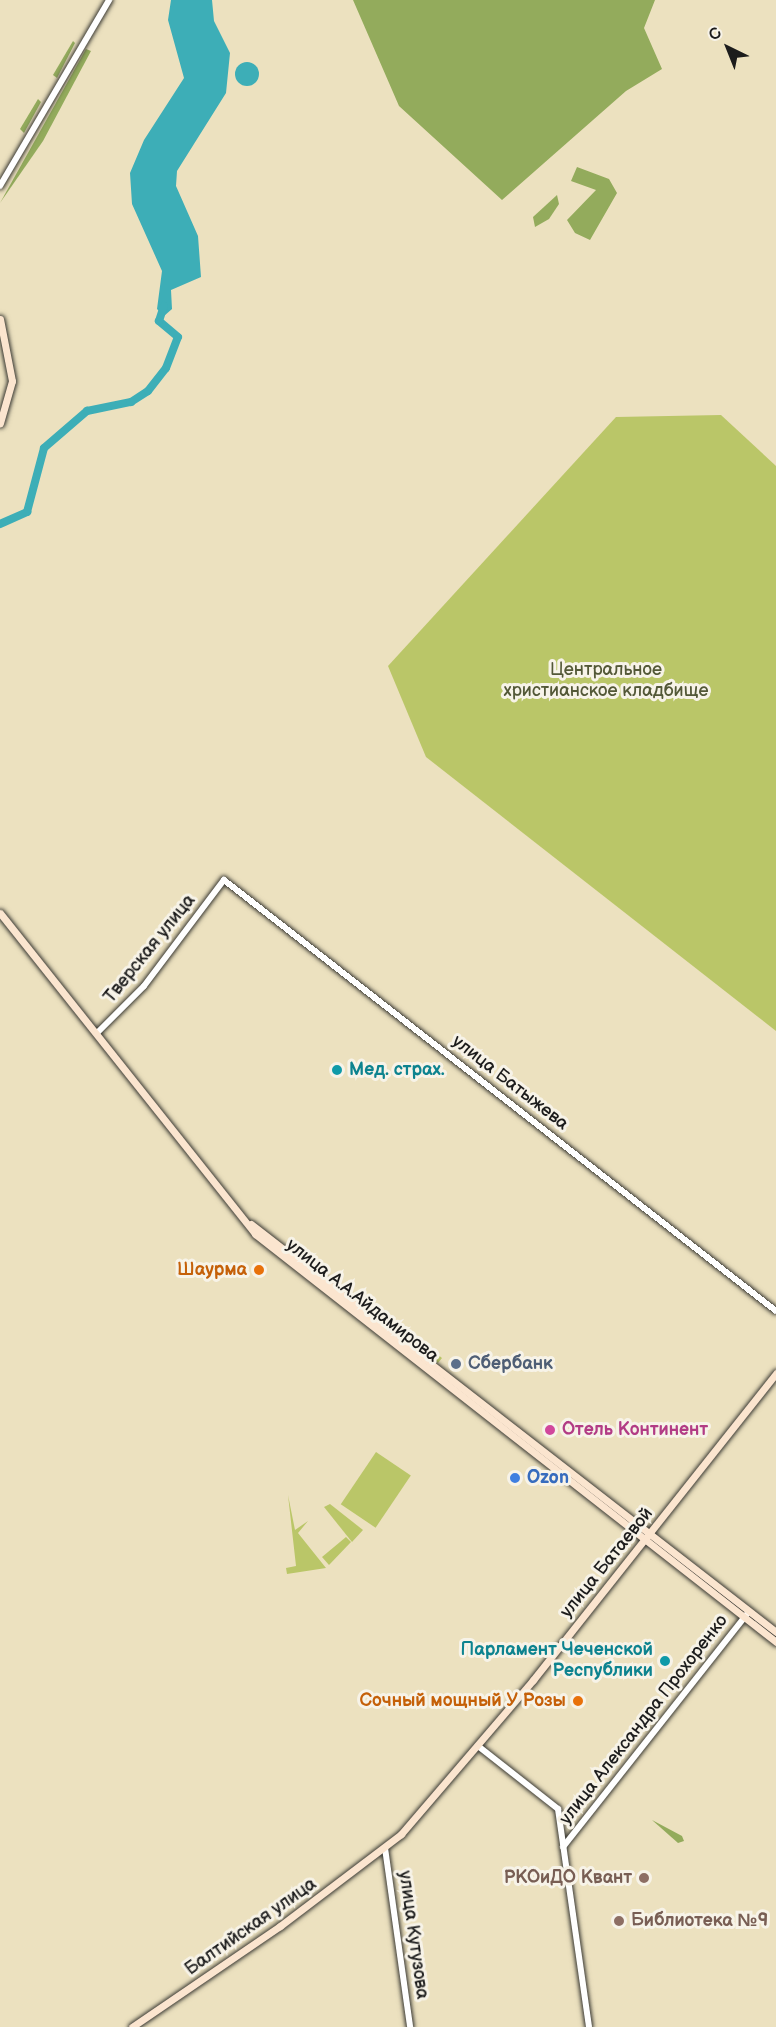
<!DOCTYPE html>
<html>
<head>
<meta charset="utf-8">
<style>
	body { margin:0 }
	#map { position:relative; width:776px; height:2027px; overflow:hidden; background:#ece1bf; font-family:"Balsamiq Sans",sans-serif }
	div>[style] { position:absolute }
	.green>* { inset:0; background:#bac668; transform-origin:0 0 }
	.forest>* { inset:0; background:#93ab5c }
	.water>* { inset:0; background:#3daeb7 }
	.round { border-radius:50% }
	.river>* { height:8px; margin:-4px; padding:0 4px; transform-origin:4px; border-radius:4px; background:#3daeb7 }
	.roads { filter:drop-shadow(0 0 2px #3b3a34) drop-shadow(0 0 2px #3b3a34) }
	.tertiary>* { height:6px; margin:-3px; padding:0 3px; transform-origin:3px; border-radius:3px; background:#fff }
	.secondary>* { height:7px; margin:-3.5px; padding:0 3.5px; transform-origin:3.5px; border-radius:3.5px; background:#fbe5cf }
	.dots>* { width:16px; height:16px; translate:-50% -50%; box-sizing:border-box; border:3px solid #f7f3e8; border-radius:50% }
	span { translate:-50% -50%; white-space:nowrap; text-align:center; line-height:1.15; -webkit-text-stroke:6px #f7f3e8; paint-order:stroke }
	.park-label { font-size:18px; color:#535837 }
	.street-label { font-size:18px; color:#1c1c1c }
	.culture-label { font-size:18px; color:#0d838f; font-weight:700 }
	.left { translate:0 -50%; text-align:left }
	.right { translate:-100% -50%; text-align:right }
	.food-label { font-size:18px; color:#c56008; font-weight:700 }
	.service-label { font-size:18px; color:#4e5e75; font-weight:700 }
	.hotel-label { font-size:18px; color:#b23c85; font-weight:700 }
	.shop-label { font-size:18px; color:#366cbe; font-weight:700 }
	.education-label { font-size:18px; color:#785e54; font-weight:700 }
	.north { position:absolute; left:698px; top:18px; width:60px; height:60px; -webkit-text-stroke:4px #f7f3e8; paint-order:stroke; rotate:317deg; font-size:16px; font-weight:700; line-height:24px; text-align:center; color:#1c1c1c }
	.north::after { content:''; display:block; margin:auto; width:21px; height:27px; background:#1c1c1c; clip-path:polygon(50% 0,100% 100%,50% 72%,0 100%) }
</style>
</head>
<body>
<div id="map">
	<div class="green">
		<i style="clip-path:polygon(721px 415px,776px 466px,776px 1031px,426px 757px,388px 666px,616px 417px)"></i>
		<i style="clip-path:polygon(410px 1333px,442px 1358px,438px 1363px,415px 1346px,415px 1339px,411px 1343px,405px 1339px)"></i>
		<i style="left:376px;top:1452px;width:42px;height:63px;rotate:34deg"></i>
		<i style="clip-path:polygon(288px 1495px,295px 1530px,308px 1521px,298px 1533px,326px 1568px,287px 1574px,286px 1568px,296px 1566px)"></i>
		<i style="clip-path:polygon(330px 1504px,363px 1530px,352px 1542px,324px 1507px)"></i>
		<i style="clip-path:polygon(346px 1537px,351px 1542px,329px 1565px,322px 1557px)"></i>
	</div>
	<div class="forest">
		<i style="clip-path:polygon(353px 0,655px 0,644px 28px,662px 69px,626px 91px,502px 200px,399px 106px)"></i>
		<i style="clip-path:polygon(73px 41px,75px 43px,57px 78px,53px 75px)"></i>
		<i style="clip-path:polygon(86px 49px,91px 51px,43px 141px,0 203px)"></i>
		<i style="clip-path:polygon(38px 99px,41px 102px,24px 133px,20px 129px)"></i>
		<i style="clip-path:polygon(577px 167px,609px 179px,617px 193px,590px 240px,575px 233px,567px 220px,596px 190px,571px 181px)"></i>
		<i style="clip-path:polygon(557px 195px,559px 204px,549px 219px,535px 227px,533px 217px)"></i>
		<i style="clip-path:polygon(652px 1820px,682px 1836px,684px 1841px,678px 1843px)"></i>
	</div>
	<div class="water">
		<i style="clip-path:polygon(171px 0,212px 0,214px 21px,230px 53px,226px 93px,177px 171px,176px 186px,198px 236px,201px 277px,171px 290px,172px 309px,164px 316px,157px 309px,162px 271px,132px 204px,130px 173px,144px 140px,184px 78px,168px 20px)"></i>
		<i class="round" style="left:235px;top:62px;width:24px;height:24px"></i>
	</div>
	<div class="river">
		<i style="left:0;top:524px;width:30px;rotate:-24deg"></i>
		<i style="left:27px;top:512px;width:66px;rotate:-75.1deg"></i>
		<i style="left:44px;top:448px;width:57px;rotate:-40.7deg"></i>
		<i style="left:87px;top:411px;width:45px;rotate:-11.6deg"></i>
		<i style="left:131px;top:402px;width:20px;rotate:-33deg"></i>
		<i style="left:148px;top:391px;width:29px;rotate:-52deg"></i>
		<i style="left:166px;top:368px;width:33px;rotate:-69deg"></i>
		<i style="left:178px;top:337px;width:25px;rotate:-140deg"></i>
		<i style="left:159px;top:321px;width:16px;rotate:-72deg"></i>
	</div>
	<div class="roads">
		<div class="tertiary">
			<i style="left:0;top:186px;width:216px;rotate:-59.6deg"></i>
			<i style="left:97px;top:1033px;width:66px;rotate:-45deg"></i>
			<i style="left:144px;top:986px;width:133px;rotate:-53deg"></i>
			<i style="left:224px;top:880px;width:700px;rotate:37.98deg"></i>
			<i style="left:478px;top:1746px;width:102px;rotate:38.2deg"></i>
			<i style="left:558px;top:1809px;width:220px;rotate:81.9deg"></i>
			<i style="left:563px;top:1847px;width:297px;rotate:-51.7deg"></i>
			<i style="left:385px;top:1848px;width:181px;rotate:82deg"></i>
		</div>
		<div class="secondary">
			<i style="left:0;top:319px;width:63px;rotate:79deg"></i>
			<i style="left:12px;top:381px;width:44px;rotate:105.9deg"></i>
			<i style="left:0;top:913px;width:410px;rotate:51.5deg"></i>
			<i style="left:255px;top:1234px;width:662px;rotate:38.06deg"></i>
			<i style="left:251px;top:1224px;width:665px;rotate:37.85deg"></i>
			<i style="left:132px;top:2027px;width:179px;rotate:-34.3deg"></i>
			<i style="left:280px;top:1926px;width:152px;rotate:-37.2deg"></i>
			<i style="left:401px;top:1834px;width:203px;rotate:-49.4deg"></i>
			<i style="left:533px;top:1680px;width:392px;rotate:-51.6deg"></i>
		</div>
	</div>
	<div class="dots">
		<i style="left:337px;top:1070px;background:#0f9aa8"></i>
		<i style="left:259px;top:1270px;background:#e8710a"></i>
		<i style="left:456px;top:1364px;background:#5c6f8a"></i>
		<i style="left:550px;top:1430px;background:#d1479c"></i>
		<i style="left:515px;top:1478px;background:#3f7fe0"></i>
		<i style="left:665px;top:1661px;background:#0f9aa8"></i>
		<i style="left:578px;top:1701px;background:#e8710a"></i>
		<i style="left:644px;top:1878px;background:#8d6e63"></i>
		<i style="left:619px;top:1921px;background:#8d6e63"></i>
	</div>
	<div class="park-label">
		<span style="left:606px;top:681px">Центральное<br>христианское кладбище</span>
	</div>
	<div class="street-label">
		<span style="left:150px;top:949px;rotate:-51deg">Тверская улица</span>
		<span style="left:510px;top:1083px;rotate:38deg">улица Батыжева</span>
		<span style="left:362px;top:1301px;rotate:38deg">улица А.А.Айдамирова</span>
		<span style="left:607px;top:1563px;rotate:-51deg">улица Батаевой</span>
		<span style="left:644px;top:1720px;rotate:-52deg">улица Александра Прохоренко</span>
		<span style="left:251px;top:1927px;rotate:-35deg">Балтийская улица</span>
		<span style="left:413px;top:1935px;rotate:82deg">улица Кутузова</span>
	</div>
	<div class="culture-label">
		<span class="left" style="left:349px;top:1070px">Мед. страх.</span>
		<span class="right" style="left:653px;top:1661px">Парламент Чеченской<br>Республики</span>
	</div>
	<div class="food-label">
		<span class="right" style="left:247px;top:1270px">Шаурма</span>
		<span class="right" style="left:566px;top:1701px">Сочный мощный У Розы</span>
	</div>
	<div class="service-label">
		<span class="left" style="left:468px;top:1364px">Сбербанк</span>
	</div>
	<div class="hotel-label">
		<span class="left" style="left:562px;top:1430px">Отель Континент</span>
	</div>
	<div class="shop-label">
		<span class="left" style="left:527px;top:1478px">Ozon</span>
	</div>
	<div class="education-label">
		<span class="right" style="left:632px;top:1878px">РКОиДО Квант</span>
		<span class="left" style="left:631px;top:1921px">Библиотека №9</span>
	</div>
	<div class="north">С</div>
</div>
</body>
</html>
